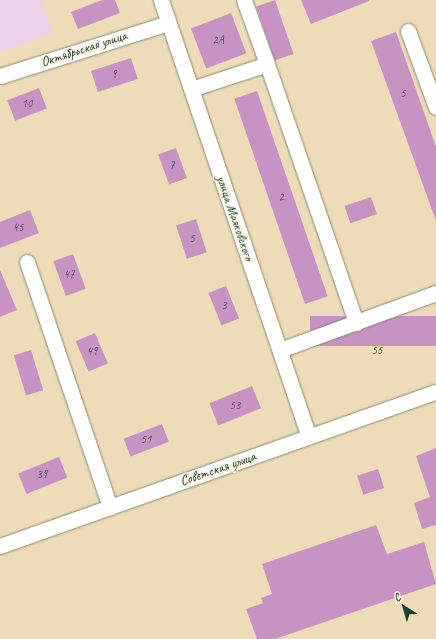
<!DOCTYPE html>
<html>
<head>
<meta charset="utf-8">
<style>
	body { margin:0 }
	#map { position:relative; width:436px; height:639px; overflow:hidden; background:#eedcb9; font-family:Caveat,sans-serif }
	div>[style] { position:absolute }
	.built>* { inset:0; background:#ecd1ea }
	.building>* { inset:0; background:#c893c3; transform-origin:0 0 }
	.roads { filter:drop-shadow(0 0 1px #868c76) drop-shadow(0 0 1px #868c76) }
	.minor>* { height:15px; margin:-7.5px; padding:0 7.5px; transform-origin:7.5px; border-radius:7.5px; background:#fff }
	span { translate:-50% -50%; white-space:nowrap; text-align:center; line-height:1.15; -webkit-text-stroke:3.5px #fcf5e5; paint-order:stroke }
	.number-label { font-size:12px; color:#495258 }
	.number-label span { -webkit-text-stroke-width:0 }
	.street-label { font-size:14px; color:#1f3d34 }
	.north { position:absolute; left:384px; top:587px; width:40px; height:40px; -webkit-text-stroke:3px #fcf5e5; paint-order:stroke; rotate:323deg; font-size:11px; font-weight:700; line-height:16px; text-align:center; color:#1f3d34 }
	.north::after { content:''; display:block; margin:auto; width:14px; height:18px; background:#1f3d34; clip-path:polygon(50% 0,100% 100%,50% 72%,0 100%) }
</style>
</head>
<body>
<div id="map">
	<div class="built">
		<i style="clip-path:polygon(0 0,41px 0,53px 33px,0 53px)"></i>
	</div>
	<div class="building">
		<i style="clip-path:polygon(102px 0,115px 0,120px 13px,78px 29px,71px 12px)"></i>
		<i style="left:275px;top:0;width:57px;height:20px;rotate:71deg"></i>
		<i style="clip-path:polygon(301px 0,369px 0,369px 1px,311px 24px)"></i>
		<i style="left:231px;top:13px;width:43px;height:43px;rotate:69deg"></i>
		<i style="clip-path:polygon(396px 32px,436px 147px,436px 221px,371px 41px)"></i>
		<i style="left:131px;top:58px;width:22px;height:42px;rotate:72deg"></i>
		<i style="left:39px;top:88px;width:22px;height:34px;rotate:69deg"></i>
		<i style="left:257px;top:91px;width:217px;height:24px;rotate:71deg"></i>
		<i style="left:176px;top:148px;width:32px;height:19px;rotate:70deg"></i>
		<i style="left:371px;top:197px;width:18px;height:28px;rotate:71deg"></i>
		<i style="clip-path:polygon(30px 210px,39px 233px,0 248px,0 222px)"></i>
		<i style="left:196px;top:219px;width:35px;height:21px;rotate:72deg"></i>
		<i style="left:73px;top:254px;width:37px;height:21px;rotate:70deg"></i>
		<i style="clip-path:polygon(0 270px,17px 310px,0 317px)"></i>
		<i style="left:226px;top:286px;width:35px;height:19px;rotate:68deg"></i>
		<i style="left:436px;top:316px;width:30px;height:126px;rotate:90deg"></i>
		<i style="left:95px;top:333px;width:33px;height:21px;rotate:67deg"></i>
		<i style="left:31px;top:350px;width:42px;height:18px;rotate:73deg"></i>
		<i style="left:252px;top:386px;width:24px;height:46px;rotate:68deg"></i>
		<i style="left:162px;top:424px;width:19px;height:41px;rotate:69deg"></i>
		<i style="clip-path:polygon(436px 448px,436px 525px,422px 529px,414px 503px,430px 497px,416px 456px)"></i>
		<i style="left:59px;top:457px;width:22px;height:44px;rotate:68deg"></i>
		<i style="left:378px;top:469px;width:20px;height:22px;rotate:72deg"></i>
		<i style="clip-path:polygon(376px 525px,387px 554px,424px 542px,436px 584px,275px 639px,257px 639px,246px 609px,263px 603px,261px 598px,272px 594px,262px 564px)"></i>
	</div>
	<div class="roads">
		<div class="minor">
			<i style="left:161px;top:0;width:461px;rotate:71.3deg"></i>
			<i style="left:244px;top:0;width:68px;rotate:70.2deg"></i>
			<i style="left:408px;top:31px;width:81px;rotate:69.8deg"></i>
			<i style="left:0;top:76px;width:176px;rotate:-17.5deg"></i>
			<i style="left:191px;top:89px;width:80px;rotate:-18.2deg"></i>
			<i style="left:267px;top:64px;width:274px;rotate:71deg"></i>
			<i style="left:27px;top:262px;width:259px;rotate:71.3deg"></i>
			<i style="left:280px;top:350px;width:166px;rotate:-20.1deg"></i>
			<i style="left:0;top:546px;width:462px;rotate:-19.5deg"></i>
		</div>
	</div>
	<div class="number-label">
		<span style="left:218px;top:41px">2А</span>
		<span style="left:114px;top:75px">9</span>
		<span style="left:403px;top:94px">5</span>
		<span style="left:27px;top:104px">10</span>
		<span style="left:172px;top:166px">7</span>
		<span style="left:281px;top:198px">2</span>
		<span style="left:18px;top:228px">45</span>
		<span style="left:192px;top:239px">5</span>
		<span style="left:69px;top:275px">47</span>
		<span style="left:224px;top:306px">3</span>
		<span style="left:377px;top:351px">55</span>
		<span style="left:92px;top:352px">49</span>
		<span style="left:235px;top:406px">53</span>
		<span style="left:146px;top:440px">51</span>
		<span style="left:42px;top:475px">39</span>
	</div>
	<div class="street-label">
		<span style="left:84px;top:49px;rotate:-18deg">Октябрьская улица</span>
		<span style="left:235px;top:218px;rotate:71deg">улица Маяковского</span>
		<span style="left:218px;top:469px;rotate:-19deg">Советская улица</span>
	</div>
	<div class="north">С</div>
</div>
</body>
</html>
